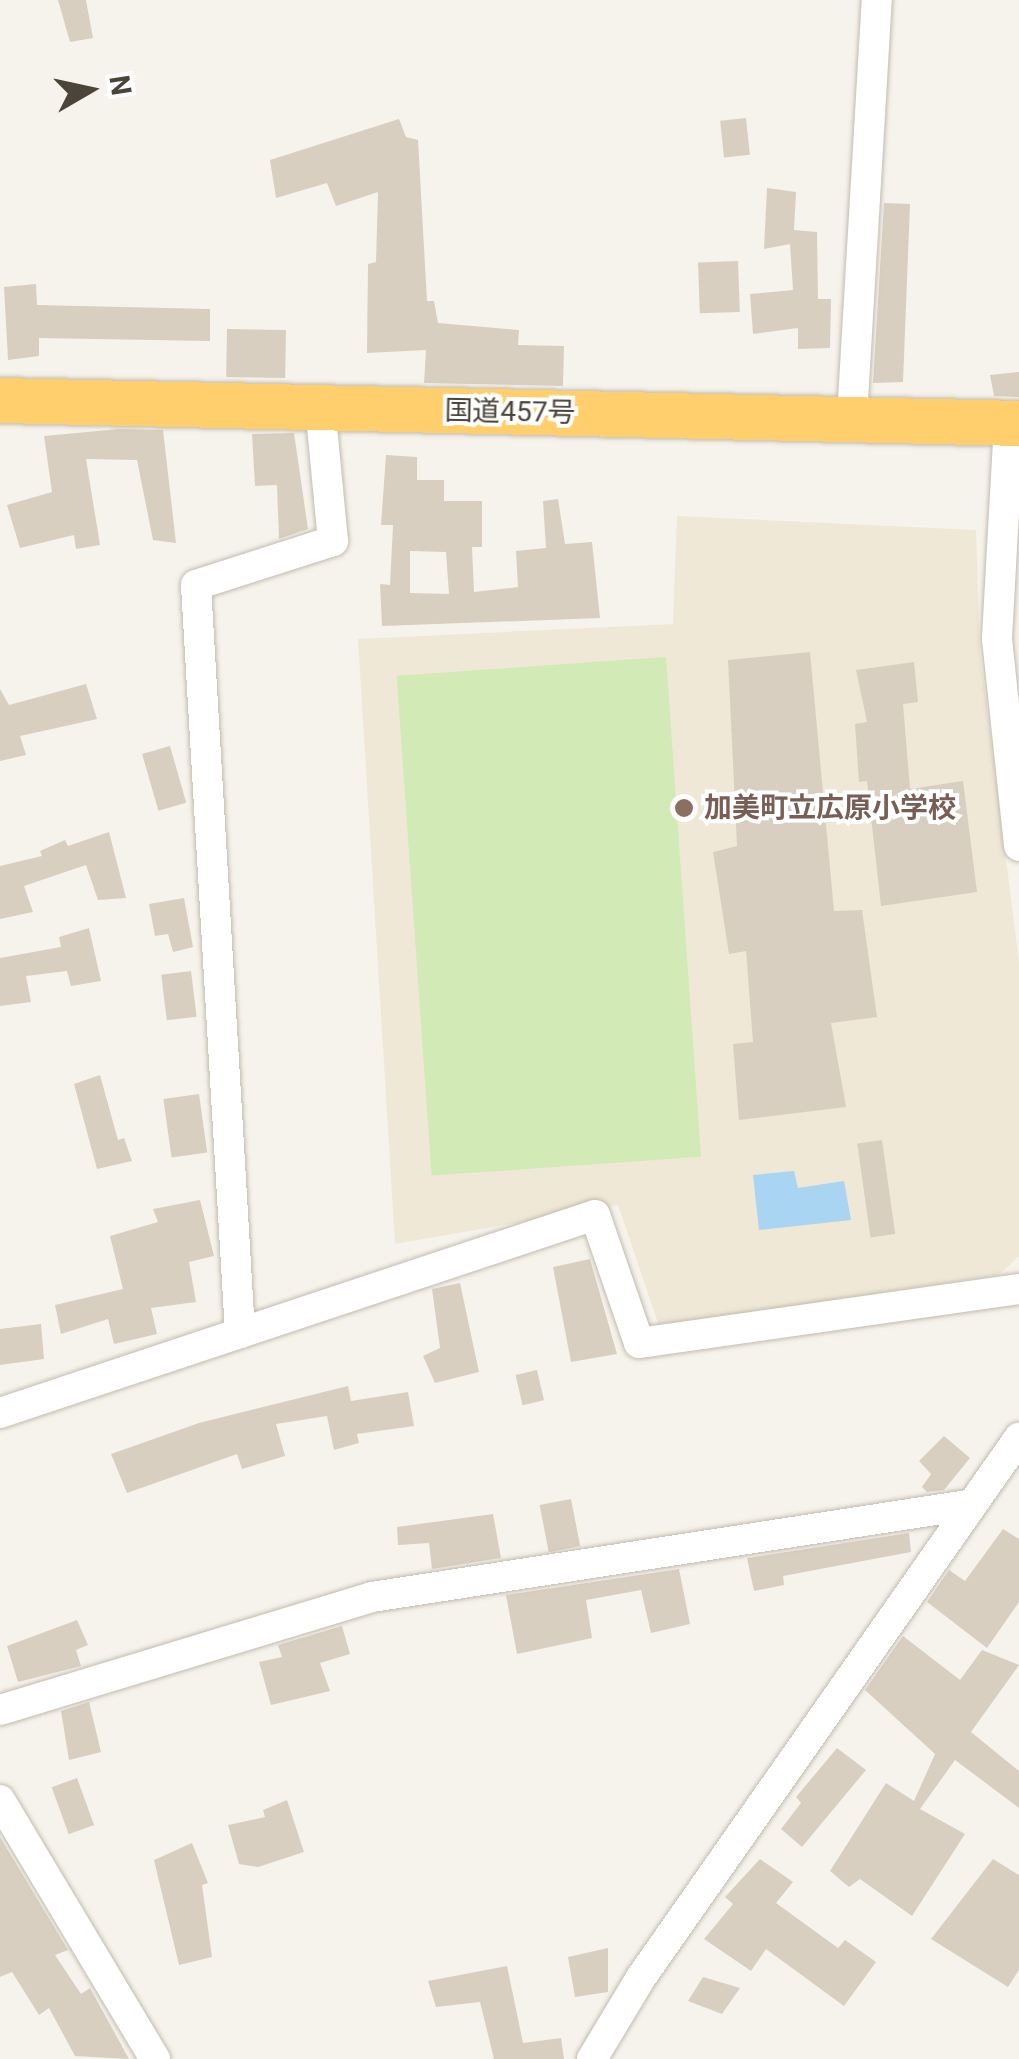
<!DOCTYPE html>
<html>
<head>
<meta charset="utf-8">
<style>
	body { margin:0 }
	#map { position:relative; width:1019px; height:2059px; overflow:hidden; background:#f6f3ec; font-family:Roboto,"Noto Sans JP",sans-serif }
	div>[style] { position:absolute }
	.education>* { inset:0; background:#efe8d6 }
	.green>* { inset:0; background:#d2eab5; transform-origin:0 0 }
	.water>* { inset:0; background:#a9d4f2 }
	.building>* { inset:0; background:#d8cfc1; transform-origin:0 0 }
	.roads { filter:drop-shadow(0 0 2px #c2bbae) drop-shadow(0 0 2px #c2bbae) }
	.minor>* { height:30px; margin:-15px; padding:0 15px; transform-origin:15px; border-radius:15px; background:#fff }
	.highway>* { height:45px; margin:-22.5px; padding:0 22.5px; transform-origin:22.5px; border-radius:22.5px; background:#ffcf6e }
	.dots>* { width:28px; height:28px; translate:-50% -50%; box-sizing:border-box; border:5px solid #fff; border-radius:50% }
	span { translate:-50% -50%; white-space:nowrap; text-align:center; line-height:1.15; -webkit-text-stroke:8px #fff; paint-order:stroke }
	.street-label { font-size:28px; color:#4b4439 }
	.education-label { font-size:28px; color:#785e54; font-weight:700 }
	.left { translate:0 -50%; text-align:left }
	.north { position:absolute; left:40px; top:40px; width:100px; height:100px; -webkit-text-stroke:8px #fff; paint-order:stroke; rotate:81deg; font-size:28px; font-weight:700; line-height:40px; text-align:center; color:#4b4439 }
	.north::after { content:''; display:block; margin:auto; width:35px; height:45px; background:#4b4439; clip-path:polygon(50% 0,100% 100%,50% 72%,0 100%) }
</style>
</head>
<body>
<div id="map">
	<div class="education">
		<i style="clip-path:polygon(677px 516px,976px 530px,980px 654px,1019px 962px,1019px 1256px,999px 1275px,659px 1326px,618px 1205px,395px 1244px,358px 639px,673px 624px)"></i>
	</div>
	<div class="green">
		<i style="left:666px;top:657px;width:501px;height:270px;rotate:86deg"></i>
	</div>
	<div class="water">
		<i style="clip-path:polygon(794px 1171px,798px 1188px,844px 1181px,851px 1220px,759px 1230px,753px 1175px)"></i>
	</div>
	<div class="building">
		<i style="clip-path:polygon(58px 0,86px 0,93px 38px,70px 42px)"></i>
		<i style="left:746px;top:118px;width:37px;height:26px;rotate:84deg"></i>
		<i style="clip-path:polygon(399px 119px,406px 137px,418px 140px,427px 301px,434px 301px,438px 323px,519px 330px,518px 345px,564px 346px,563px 386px,424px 383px,426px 350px,367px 353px,368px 264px,376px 262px,378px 192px,336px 206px,327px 183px,276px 198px,270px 160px)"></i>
		<i style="clip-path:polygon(767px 188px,796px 192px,794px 230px,817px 232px,818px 299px,831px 299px,830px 348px,798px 349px,798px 328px,753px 334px,750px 294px,793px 290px,790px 244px,764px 249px)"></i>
		<i style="clip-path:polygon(884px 203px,910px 204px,903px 382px,873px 383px)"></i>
		<i style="left:738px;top:261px;width:51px;height:40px;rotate:88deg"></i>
		<i style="clip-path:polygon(36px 284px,37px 305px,210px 309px,210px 341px,39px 338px,39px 356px,8px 360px,4px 287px)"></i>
		<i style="left:227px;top:329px;width:59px;height:48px;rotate:1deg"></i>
		<i style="clip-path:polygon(1019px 372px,1019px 397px,994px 396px,990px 375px)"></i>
		<i style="clip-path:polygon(119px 429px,163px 430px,176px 543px,153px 540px,137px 460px,86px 459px,100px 545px,76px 549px,74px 535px,20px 548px,7px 505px,52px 492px,44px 436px)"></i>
		<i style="clip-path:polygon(294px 433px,308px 529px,279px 539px,277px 485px,255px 486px,252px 434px)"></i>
		<i style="clip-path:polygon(evenodd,386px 455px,417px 457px,417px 480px,444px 480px,444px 501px,482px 501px,482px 547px,472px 547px,474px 592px,518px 587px,516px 551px,546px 548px,543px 501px,558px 499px,565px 544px,592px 542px,600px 618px,382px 626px,380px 584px,390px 585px,393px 525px,381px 525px,386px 455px,410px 551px,446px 552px,449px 594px,410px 593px,410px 551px)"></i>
		<i style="clip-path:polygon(810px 652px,834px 911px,862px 910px,877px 1017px,831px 1023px,846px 1107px,739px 1120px,733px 1044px,753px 1042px,746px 951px,729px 954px,713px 852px,737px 846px,728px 660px)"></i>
		<i style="clip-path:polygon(914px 662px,918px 702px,903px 704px,910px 789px,963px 781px,977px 892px,881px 906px,867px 781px,859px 782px,855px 724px,867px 722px,856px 670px)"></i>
		<i style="clip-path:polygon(86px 684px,97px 719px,20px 736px,26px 755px,0 761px,0 689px,9px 705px)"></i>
		<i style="left:170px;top:746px;width:59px;height:29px;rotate:74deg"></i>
		<i style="clip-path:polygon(109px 832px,126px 898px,98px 900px,86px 865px,24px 886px,33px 912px,0 919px,0 866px,42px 856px,40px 851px,65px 840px,68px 846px)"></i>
		<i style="clip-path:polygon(184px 898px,193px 947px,173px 952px,168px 934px,155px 936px,149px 904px)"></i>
		<i style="clip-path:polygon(89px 928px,101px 981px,71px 986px,67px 971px,26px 976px,31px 1002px,0 1006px,0 958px,61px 947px,59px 937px)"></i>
		<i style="left:191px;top:971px;width:46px;height:30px;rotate:83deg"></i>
		<i style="clip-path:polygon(100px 1075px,118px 1140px,124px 1138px,132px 1161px,97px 1169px,74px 1084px)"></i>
		<i style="left:199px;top:1094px;width:59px;height:36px;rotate:82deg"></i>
		<i style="left:882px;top:1140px;width:95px;height:25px;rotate:82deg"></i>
		<i style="clip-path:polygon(200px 1200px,214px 1256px,189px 1262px,196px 1302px,151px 1308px,157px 1334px,114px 1344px,108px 1319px,61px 1334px,55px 1305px,123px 1289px,110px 1236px,158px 1222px,153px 1209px)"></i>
		<i style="clip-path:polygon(590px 1259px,617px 1354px,571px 1362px,553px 1267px)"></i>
		<i style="clip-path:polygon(460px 1283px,479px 1372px,435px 1383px,423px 1356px,440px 1348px,432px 1289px)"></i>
		<i style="clip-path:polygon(41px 1324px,44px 1359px,0 1365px,0 1329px)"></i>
		<i style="left:537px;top:1370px;width:31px;height:22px;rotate:77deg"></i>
		<i style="clip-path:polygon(348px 1386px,351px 1401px,408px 1392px,414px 1426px,357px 1434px,359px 1443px,334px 1450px,327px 1416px,276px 1424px,285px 1456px,242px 1469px,237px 1454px,127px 1493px,111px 1454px,199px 1423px)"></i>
		<i style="clip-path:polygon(944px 1436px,970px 1458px,944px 1490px,927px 1492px,922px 1487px,931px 1474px,919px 1461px)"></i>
		<i style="left:571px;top:1499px;width:48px;height:32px;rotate:79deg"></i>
		<i style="clip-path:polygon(493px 1514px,501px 1558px,432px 1569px,429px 1543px,398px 1545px,397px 1527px)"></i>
		<i style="clip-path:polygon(1003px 1529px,1019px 1539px,1019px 1602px,987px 1648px,927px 1602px,949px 1570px,965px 1581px)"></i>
		<i style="clip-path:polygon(909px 1533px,911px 1552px,783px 1576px,784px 1585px,754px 1591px,747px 1558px)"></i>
		<i style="clip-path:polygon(679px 1569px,690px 1624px,651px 1633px,641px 1590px,586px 1600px,592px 1638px,517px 1654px,506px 1595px)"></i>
		<i style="clip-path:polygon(77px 1620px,88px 1645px,76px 1650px,81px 1666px,18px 1682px,7px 1646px)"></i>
		<i style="clip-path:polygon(342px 1626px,350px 1654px,320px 1663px,330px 1691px,271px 1705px,259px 1662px,282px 1657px,278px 1645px)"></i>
		<i style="clip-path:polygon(903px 1636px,960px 1680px,982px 1650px,1019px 1665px,971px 1732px,1019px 1771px,1019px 1808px,955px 1760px,920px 1809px,965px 1834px,912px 1916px,860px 1879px,849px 1887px,830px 1871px,886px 1783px,914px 1801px,935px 1754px,865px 1690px)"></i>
		<i style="clip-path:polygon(89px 1702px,101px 1752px,69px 1760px,61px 1711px)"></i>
		<i style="clip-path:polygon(837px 1748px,866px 1770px,802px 1847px,781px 1829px,801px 1803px,796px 1797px)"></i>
		<i style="left:77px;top:1778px;width:50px;height:27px;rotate:70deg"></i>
		<i style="clip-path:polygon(287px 1800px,304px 1852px,258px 1867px,239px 1864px,228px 1825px,265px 1817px,263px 1810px)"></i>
		<i style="clip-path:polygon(0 1837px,68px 1950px,55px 1955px,81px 1994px,90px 1988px,129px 2059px,75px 2056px,49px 2008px,39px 2015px,12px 1972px,0 1977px)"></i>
		<i style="clip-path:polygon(192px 1843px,208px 1883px,202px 1885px,212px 1957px,179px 1965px,154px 1860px)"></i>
		<i style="clip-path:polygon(760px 1859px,793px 1882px,776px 1903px,838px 1948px,845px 1940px,876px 1962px,844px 2006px,766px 1949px,751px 1971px,704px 1939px,733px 1904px,725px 1897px)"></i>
		<i style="clip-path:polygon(993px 1859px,1019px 1875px,1019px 1970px,1008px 1987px,931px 1939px)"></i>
		<i style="clip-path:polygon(608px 1948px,608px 1992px,575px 1997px,568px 1957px)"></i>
		<i style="clip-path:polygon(507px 1966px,523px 2043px,561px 2038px,564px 2059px,494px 2059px,480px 2002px,436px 2007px,428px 1981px)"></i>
		<i style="clip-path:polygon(703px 1977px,740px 1988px,722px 2014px,688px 2001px)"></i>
	</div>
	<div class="roads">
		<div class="minor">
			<i style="left:852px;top:417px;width:418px;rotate:-86.6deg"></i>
			<i style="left:1009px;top:423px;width:216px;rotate:93.2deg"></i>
			<i style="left:997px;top:639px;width:208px;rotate:83.9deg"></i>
			<i style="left:240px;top:1333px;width:749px;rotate:-93.37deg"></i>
			<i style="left:196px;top:585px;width:144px;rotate:-17.8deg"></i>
			<i style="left:333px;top:541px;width:135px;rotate:-95.5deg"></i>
			<i style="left:0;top:1413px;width:627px;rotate:-18.41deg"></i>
			<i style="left:595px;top:1215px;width:135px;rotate:71deg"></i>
			<i style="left:639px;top:1343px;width:384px;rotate:-8.1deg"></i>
			<i style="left:0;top:1710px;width:389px;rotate:-16.9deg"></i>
			<i style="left:372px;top:1597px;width:603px;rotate:-8.78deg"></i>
			<i style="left:0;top:1800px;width:302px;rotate:59.1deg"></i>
			<i style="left:592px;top:2059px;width:93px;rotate:-59deg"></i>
			<i style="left:640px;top:1979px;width:661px;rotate:-54.99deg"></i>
		</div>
		<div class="highway">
			<i style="left:0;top:400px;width:1019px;rotate:1.29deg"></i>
		</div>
	</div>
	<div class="dots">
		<i style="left:684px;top:808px;background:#8d6e63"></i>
	</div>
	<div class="street-label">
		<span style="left:510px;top:412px;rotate:1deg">国道457号</span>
	</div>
	<div class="education-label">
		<span class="left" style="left:704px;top:808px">加美町立広原小学校</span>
	</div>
	<div class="north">N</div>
</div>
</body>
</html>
